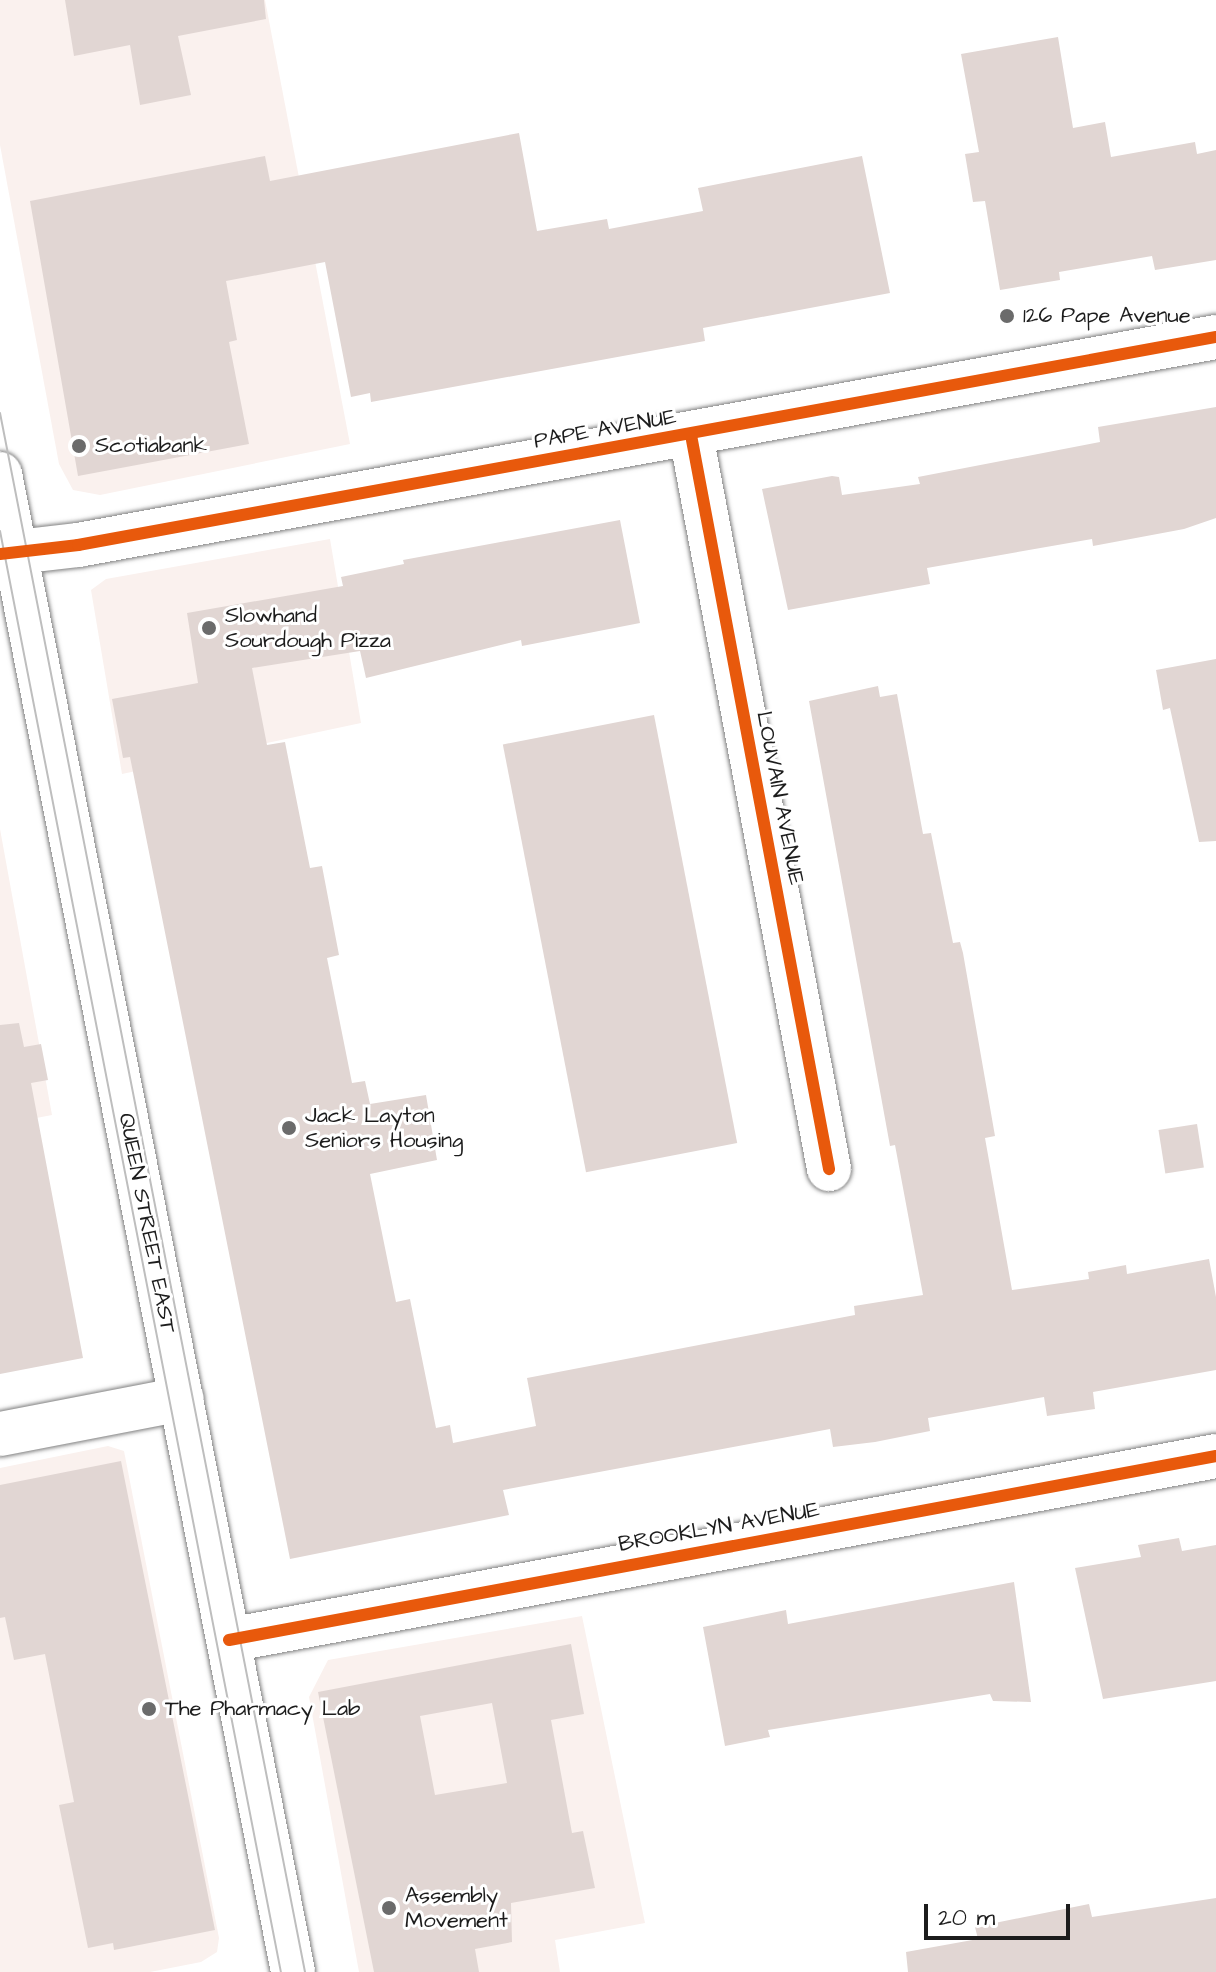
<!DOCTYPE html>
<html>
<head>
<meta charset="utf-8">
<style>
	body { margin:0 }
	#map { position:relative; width:1216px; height:1972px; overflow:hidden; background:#fff; font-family:"Architects Daughter",sans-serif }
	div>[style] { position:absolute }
	.built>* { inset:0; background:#faf1ee }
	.building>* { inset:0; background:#e1d6d3; transform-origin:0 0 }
	.roads { filter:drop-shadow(0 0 2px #828282) drop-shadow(0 0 2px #828282) }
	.street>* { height:44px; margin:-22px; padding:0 22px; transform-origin:22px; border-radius:22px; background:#fff }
	.secondary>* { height:44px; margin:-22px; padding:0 22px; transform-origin:22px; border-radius:22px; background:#fff }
	.tram>* { height:2px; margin:-1px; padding:0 1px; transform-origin:1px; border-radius:1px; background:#bebebe }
	.cycleway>* { height:12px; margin:-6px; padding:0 6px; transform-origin:6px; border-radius:6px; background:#e8590c }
	.dots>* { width:22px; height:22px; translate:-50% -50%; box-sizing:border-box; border:4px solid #fff; border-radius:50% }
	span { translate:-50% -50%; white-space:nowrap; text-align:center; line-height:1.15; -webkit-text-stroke:6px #fff; paint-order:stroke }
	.poi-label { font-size:22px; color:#1c1c1c }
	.left { translate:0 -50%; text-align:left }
	.street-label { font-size:22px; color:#1c1c1c }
	.scale { position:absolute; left:924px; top:1904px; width:146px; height:36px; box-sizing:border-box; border:4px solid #1c1c1c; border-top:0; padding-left:10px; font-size:24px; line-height:28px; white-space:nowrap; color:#1c1c1c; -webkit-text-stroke:6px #fff; paint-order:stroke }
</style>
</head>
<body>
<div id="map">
	<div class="built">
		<i style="clip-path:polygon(0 0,265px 0,350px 444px,100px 495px,73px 490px,59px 464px,0 145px)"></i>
		<i style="clip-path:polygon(330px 539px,361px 723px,122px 774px,91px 590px,106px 579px)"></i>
		<i style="clip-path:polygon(0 829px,52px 1115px,0 1125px)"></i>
		<i style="clip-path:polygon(108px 1446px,124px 1451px,219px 1938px,217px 1952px,201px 1962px,150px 1972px,0 1972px,0 1468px)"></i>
		<i style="clip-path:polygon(582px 1616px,645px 1923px,555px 1940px,560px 1972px,359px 1972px,309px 1697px,328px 1660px)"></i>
	</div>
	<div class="building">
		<i style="clip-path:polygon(65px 0,264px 0,266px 19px,178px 36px,191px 95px,140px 105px,130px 45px,74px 56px)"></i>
		<i style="clip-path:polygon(1058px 37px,1073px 128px,1105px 122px,1111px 157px,1195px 142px,1197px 154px,1216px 150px,1216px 260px,1155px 270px,1152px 256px,1059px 272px,1060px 280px,1000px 290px,985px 201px,973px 202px,965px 154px,979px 152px,961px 54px)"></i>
		<i style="clip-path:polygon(519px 133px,537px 231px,607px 219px,609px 229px,703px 211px,698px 188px,862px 156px,890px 293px,703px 328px,705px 341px,371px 402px,370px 393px,351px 397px,325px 262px,226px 281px,237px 340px,229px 342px,249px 444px,78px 476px,30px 201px,265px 156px,270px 181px)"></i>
		<i style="clip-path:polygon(1216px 407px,1216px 518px,1184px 529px,1093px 546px,1092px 539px,927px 568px,930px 584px,788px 610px,762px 489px,832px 476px,839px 477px,842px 495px,920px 484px,918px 477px,1100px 442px,1098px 427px)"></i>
		<i style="clip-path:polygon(620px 520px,640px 623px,522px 646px,521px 640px,366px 678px,360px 651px,252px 668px,267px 745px,285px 742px,310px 868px,322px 866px,339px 955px,327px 958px,352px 1083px,365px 1081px,370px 1104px,426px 1095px,437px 1160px,370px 1174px,396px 1302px,410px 1299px,436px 1428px,450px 1425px,453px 1443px,536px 1426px,527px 1378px,855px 1315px,854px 1306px,923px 1295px,895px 1145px,890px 1146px,809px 701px,878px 686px,880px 697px,897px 694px,923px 834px,931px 833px,953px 943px,960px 942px,963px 953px,995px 1136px,985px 1138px,1012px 1290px,1089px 1279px,1088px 1272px,1126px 1265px,1127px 1274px,1209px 1259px,1216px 1297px,1216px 1370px,1093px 1392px,1095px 1409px,1047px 1416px,1044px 1397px,928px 1418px,930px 1431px,875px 1442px,833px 1447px,830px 1429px,503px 1490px,509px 1515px,290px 1559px,130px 757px,123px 758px,112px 699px,198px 683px,187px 613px,343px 586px,341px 577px,404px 564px,403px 560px)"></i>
		<i style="clip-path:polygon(1216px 659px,1216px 841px,1199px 842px,1170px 708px,1163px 710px,1156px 670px)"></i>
		<i style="left:654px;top:715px;width:436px;height:154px;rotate:79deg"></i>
		<i style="clip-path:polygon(19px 1023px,24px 1047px,41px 1044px,48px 1080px,31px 1083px,83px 1358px,0 1374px,0 1025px)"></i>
		<i style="left:1197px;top:1124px;width:44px;height:39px;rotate:81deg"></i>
		<i style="clip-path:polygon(121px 1461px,215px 1930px,114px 1950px,113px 1943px,88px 1948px,59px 1805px,74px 1802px,45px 1654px,14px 1660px,5px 1617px,0 1618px,0 1485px)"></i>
		<i style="clip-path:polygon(1179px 1538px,1182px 1551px,1216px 1545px,1216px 1681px,1103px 1699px,1075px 1568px,1141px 1557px,1138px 1545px)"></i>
		<i style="clip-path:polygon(1014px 1582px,1031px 1702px,993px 1701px,990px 1694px,768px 1730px,770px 1737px,725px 1746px,703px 1627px,786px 1610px,788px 1624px)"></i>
		<i style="clip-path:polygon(evenodd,571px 1644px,584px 1714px,551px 1720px,572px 1833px,583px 1831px,595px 1888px,511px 1903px,512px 1942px,475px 1949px,479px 1972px,374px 1972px,318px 1692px,571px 1644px,492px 1703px,507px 1783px,435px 1795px,420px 1716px,492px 1703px)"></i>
		<i style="clip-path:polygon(1216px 1898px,1216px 1972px,908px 1972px,906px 1952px,978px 1939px,975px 1927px,1089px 1904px,1092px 1917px)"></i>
	</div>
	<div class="roads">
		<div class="street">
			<i style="left:691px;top:435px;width:747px;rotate:79.35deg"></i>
			<i style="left:0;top:554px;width:79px;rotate:-6.6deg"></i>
			<i style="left:78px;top:545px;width:1157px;rotate:-10.36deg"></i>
			<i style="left:0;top:1434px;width:185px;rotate:-10.9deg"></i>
			<i style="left:229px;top:1640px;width:1004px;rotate:-10.56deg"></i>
		</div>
		<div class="secondary">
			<i style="left:0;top:474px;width:1526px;rotate:78.93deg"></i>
		</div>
	</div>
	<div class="tram">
		<i style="left:0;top:413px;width:1589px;rotate:78.93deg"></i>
		<i style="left:0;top:531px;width:1468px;rotate:78.97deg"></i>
	</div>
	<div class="cycleway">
		<i style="left:691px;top:435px;width:747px;rotate:79.35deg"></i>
		<i style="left:0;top:554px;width:79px;rotate:-6.6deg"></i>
		<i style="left:78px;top:545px;width:1157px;rotate:-10.36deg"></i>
		<i style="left:229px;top:1640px;width:1004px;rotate:-10.56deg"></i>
	</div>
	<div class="dots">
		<i style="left:1007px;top:316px;background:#6b6b6b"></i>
		<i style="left:79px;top:446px;background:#6b6b6b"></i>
		<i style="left:209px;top:628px;background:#6b6b6b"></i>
		<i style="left:289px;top:1128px;background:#6b6b6b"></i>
		<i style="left:149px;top:1709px;background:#6b6b6b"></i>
		<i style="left:389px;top:1908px;background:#6b6b6b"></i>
	</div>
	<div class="poi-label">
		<span class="left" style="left:1023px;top:316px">126 Pape Avenue</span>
		<span class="left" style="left:95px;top:446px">Scotiabank</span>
		<span class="left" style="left:225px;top:628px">Slowhand<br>Sourdough Pizza</span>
		<span class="left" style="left:305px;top:1128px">Jack Layton<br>Seniors Housing</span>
		<span class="left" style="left:165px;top:1709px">The Pharmacy Lab</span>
		<span class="left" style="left:405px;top:1908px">Assembly<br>Movement</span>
	</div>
	<div class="street-label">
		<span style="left:605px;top:429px;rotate:-10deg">PAPE AVENUE</span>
		<span style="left:780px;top:798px;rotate:79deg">LOUVAIN AVENUE</span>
		<span style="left:147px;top:1223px;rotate:79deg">QUEEN STREET EAST</span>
		<span style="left:719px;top:1527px;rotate:-10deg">BROOKLYN AVENUE</span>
	</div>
	<div class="scale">20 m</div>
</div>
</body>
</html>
